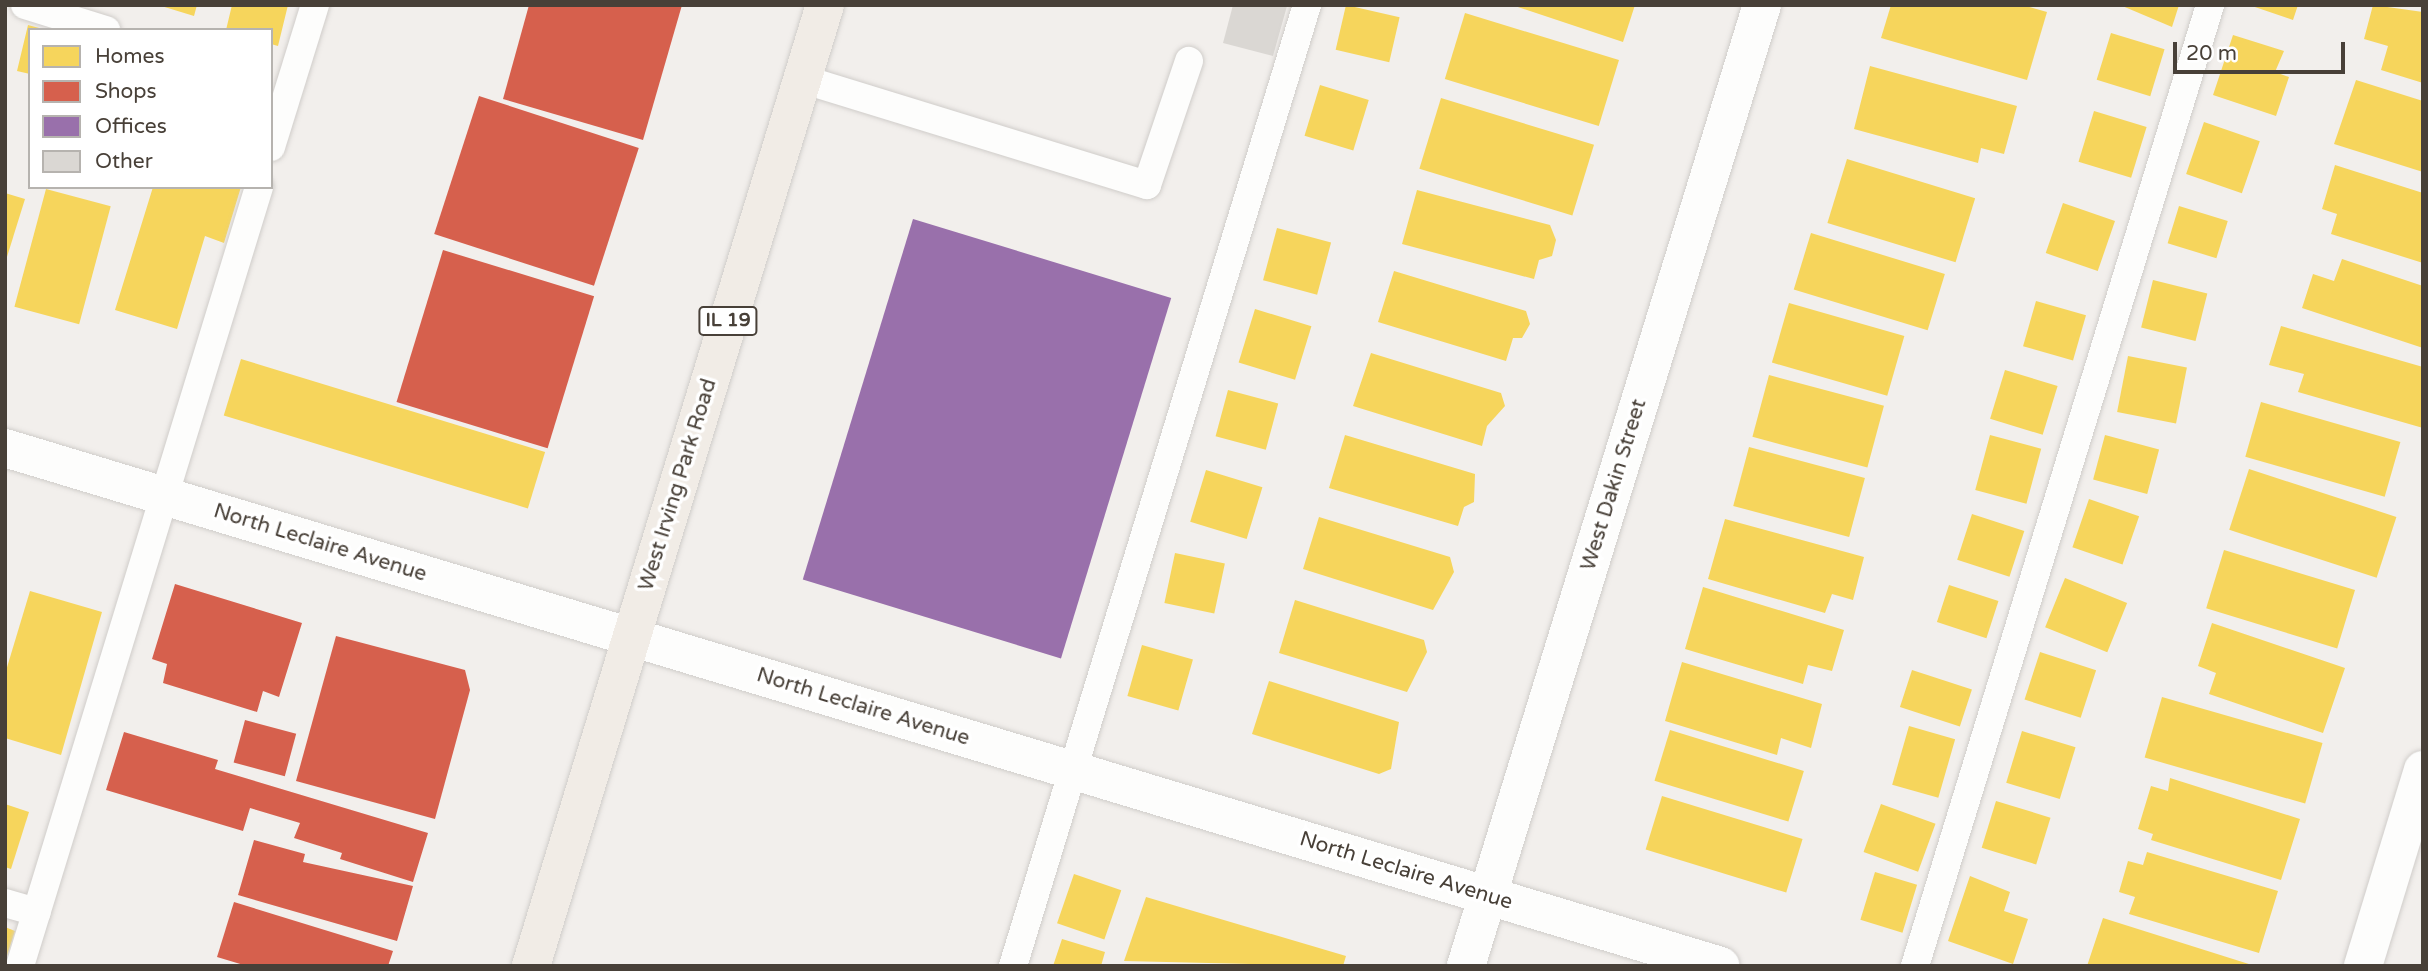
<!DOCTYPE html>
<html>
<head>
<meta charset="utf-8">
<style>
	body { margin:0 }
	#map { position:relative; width:2428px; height:971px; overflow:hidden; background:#f2efec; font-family:"Varela Round",sans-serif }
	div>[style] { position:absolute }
	.homes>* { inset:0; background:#f6d55c; transform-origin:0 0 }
	.shops>* { inset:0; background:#d6604d; transform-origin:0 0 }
	.offices>* { inset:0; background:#9970ab; transform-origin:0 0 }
	.building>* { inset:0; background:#dad7d3 }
	.roads { filter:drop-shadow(0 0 2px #d0cdca) drop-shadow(0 0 2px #d0cdca) }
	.lane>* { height:28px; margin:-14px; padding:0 14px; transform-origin:14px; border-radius:14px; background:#fdfdfc }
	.street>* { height:38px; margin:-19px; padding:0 19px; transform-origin:19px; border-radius:19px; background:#fdfdfc }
	.primary>* { height:38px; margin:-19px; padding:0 19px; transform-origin:19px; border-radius:19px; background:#f1ece6 }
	span { translate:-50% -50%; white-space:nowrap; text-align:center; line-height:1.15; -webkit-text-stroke:7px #fff; paint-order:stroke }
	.shield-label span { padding:2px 5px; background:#fff; border:2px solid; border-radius:5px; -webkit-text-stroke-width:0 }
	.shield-label { font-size:19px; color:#484038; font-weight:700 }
	.street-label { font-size:21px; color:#484038 }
	.frame { position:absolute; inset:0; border:7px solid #484038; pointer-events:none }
	.legend { position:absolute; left:28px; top:28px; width:245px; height:161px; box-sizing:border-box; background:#fff; border:2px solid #b6b3af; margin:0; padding:9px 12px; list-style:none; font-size:21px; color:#484038 }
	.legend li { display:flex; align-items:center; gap:14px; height:35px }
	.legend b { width:35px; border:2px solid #b6b3af }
	.scale { position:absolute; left:2173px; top:42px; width:172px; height:32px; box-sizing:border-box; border:4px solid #484038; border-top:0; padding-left:9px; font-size:21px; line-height:24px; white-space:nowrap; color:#484038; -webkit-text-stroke:5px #fff; paint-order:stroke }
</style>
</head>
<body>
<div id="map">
	<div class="homes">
		<i style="clip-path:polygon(158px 5px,197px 5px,194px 16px)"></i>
		<i style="clip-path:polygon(232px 5px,288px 5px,278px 46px,271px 44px,271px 30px,226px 30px)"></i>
		<i style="left:1346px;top:5px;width:55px;height:46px;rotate:13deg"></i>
		<i style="clip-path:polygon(1512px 5px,1635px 5px,1623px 42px)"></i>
		<i style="clip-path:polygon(1891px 5px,2022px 5px,2047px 12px,2027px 80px,1881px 38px)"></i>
		<i style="clip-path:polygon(2120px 5px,2179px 5px,2172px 27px)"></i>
		<i style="clip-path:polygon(2249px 5px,2298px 5px,2293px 20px)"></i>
		<i style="clip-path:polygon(2373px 5px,2423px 12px,2423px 83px,2381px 70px,2388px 46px,2364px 39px)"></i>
		<i style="left:1465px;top:13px;width:161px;height:69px;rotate:17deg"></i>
		<i style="clip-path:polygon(28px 25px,43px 29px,30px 30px,30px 74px,17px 71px)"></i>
		<i style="left:2111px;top:33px;width:56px;height:49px;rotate:17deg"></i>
		<i style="clip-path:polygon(2233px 35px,2284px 51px,2275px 72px,2289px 77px,2276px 116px,2213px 95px)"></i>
		<i style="clip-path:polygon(1870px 66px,2017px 106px,2004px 154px,1981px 148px,1978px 163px,1854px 129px)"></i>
		<i style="clip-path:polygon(2356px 80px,2423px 101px,2423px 172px,2334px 144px)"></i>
		<i style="left:1320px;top:85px;width:51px;height:53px;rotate:17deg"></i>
		<i style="left:1441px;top:98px;width:160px;height:74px;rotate:17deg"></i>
		<i style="left:2094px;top:111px;width:55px;height:53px;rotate:17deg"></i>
		<i style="left:2204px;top:122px;width:59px;height:55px;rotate:19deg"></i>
		<i style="left:1847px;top:159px;width:134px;height:67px;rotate:17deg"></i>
		<i style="clip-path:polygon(2335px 165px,2423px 193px,2423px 263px,2331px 234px,2337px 214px,2322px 209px)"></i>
		<i style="clip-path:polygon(153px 187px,241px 187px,224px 243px,205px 236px,177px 329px,115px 310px)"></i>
		<i style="left:46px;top:189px;width:67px;height:122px;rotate:15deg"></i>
		<i style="clip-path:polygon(1417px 190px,1550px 225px,1556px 240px,1552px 256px,1539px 260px,1534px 279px,1402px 244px)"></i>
		<i style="clip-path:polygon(5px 193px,25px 199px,6px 260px,5px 260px)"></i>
		<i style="left:2063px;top:203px;width:55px;height:53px;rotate:19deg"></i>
		<i style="left:2179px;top:206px;width:51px;height:39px;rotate:17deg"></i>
		<i style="left:1277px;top:228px;width:56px;height:54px;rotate:15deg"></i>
		<i style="left:1811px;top:233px;width:140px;height:59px;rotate:17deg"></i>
		<i style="clip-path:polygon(2342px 259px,2423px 286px,2423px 348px,2302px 308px,2313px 274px,2334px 281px)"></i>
		<i style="clip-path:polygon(1394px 271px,1526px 311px,1530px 324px,1522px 338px,1513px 338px,1506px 361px,1378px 322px)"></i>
		<i style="left:2153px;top:280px;width:56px;height:49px;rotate:14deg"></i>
		<i style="left:2036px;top:301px;width:52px;height:47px;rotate:16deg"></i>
		<i style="left:1789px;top:303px;width:120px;height:62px;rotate:16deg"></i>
		<i style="left:1255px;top:309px;width:59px;height:56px;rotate:17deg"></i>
		<i style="clip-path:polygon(2281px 326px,2423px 367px,2423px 428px,2298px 392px,2304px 374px,2269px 365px)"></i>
		<i style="clip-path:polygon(1371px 353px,1501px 393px,1505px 406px,1487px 426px,1482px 446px,1353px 406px)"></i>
		<i style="left:2128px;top:356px;width:60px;height:57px;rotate:11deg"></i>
		<i style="left:241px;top:359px;width:318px;height:59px;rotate:17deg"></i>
		<i style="left:2005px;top:370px;width:55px;height:51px;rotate:17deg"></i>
		<i style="left:1769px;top:375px;width:119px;height:64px;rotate:15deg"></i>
		<i style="left:1228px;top:390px;width:52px;height:48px;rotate:15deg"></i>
		<i style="left:2261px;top:402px;width:145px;height:57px;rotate:16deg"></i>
		<i style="clip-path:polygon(1345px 435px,1475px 474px,1474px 502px,1464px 507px,1458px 526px,1329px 488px)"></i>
		<i style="left:1990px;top:435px;width:53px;height:57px;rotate:15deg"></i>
		<i style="left:2105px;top:435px;width:56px;height:46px;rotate:15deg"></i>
		<i style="left:1749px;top:447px;width:120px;height:61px;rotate:15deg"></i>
		<i style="left:2249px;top:469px;width:155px;height:64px;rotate:18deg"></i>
		<i style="left:1206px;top:470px;width:59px;height:54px;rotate:17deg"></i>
		<i style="left:2089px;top:499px;width:53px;height:51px;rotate:19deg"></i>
		<i style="left:1972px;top:514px;width:55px;height:48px;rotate:18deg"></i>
		<i style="clip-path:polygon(1319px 517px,1450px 557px,1454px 572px,1433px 610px,1303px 569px)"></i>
		<i style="clip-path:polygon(1725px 519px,1864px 557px,1853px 600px,1832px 594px,1825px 613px,1708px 579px)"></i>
		<i style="left:2224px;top:550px;width:137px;height:61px;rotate:17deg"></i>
		<i style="left:1175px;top:553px;width:51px;height:51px;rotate:12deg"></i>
		<i style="left:2065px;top:578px;width:67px;height:53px;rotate:22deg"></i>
		<i style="left:1949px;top:585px;width:52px;height:39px;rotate:18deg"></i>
		<i style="clip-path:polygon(1703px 587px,1844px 630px,1832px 671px,1808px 665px,1803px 684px,1685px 649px)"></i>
		<i style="clip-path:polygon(30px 591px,102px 612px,61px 755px,5px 738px,5px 674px)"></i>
		<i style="clip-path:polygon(1295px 600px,1424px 640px,1427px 652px,1407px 692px,1279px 653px)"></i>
		<i style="clip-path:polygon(2212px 623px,2345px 668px,2323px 733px,2209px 694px,2216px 673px,2198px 666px)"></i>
		<i style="left:1142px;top:645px;width:53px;height:53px;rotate:16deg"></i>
		<i style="left:2040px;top:652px;width:59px;height:50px;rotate:18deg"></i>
		<i style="clip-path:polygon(1682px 662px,1822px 704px,1811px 748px,1781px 738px,1777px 755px,1665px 721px)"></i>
		<i style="left:1912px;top:670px;width:63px;height:39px;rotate:18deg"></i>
		<i style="clip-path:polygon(1269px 681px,1399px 722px,1391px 769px,1379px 774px,1252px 734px)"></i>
		<i style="left:2162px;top:697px;width:167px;height:63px;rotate:16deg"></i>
		<i style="left:1909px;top:726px;width:48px;height:61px;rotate:16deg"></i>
		<i style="left:1670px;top:730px;width:140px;height:53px;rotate:17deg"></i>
		<i style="left:2022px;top:731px;width:56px;height:54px;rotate:17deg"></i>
		<i style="clip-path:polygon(2170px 778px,2300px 819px,2281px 880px,2151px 840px,2153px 834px,2138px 829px,2151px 786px,2168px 791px)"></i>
		<i style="left:1662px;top:796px;width:147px;height:56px;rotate:17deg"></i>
		<i style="left:1996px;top:801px;width:57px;height:49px;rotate:17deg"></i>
		<i style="clip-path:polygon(5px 804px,29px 812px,11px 869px,5px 867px)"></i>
		<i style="left:1881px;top:804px;width:58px;height:51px;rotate:20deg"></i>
		<i style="clip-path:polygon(2147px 852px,2278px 891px,2259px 953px,2129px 914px,2135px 897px,2119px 892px,2128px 861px,2143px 865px)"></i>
		<i style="left:1875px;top:872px;width:44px;height:50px;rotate:17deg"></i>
		<i style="left:1074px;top:874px;width:50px;height:52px;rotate:19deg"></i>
		<i style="clip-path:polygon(1970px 876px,2010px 892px,2004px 911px,2028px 919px,2013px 964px,1948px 941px)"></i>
		<i style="clip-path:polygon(1146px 897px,1346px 956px,1343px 966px,1124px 961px)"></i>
		<i style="clip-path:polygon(2103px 918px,2252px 965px,2252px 966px,2087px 966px)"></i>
		<i style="clip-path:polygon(5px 927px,15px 931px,6px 959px,5px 959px)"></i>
		<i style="clip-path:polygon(1062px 939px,1105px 952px,1101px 966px,1053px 966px)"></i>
	</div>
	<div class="shops">
		<i style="clip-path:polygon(529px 5px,682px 5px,643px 140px,503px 99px)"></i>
		<i style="left:479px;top:96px;width:168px;height:145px;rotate:18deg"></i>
		<i style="left:443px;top:250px;width:158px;height:159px;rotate:17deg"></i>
		<i style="clip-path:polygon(175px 584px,302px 623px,279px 697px,263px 691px,257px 712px,163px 683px,167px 664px,152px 659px)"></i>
		<i style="clip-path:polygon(336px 636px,465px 670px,470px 690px,435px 819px,296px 781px)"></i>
		<i style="left:245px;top:720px;width:53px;height:44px;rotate:15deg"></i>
		<i style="clip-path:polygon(124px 732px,218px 760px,215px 769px,428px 833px,413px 882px,340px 859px,342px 853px,294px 838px,300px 823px,250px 808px,243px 831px,106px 790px)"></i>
		<i style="clip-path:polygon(254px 840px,305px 854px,303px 862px,413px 886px,397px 941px,238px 895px)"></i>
		<i style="clip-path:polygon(234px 902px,393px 951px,388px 966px,247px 966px,217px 957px)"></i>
	</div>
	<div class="offices">
		<i style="left:913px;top:219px;width:270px;height:377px;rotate:17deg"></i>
	</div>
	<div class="building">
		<i style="clip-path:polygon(1233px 5px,1287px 6px,1273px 56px,1223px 43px)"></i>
	</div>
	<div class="roads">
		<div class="lane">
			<i style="left:25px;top:5px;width:85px;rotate:17.2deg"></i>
			<i style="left:802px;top:79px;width:361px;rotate:17.1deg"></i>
			<i style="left:1147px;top:185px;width:131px;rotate:-71.3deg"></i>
			<i style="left:271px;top:147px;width:149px;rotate:-72.8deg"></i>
			<i style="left:5px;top:903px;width:33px;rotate:16deg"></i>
			<i style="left:20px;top:966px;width:815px;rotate:-72.94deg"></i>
			<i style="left:1013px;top:966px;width:1005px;rotate:-72.99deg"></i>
			<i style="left:1915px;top:966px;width:1005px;rotate:-72.93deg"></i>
		</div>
		<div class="street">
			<i style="left:5px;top:448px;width:1792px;rotate:16.8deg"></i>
			<i style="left:1466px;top:966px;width:1006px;rotate:-72.88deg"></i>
			<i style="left:2363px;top:966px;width:205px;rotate:-73deg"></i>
		</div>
		<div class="primary">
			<i style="left:531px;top:966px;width:1005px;rotate:-72.99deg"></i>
		</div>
	</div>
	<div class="shield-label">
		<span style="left:728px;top:321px">IL 19</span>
	</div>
	<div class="street-label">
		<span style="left:678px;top:485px;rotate:-73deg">West Irving Park Road</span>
		<span style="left:1614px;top:485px;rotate:-73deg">West Dakin Street</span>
		<span style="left:320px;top:543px;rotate:17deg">North Leclaire Avenue</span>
		<span style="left:863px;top:707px;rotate:17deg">North Leclaire Avenue</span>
		<span style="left:1406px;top:871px;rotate:17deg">North Leclaire Avenue</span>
	</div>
	<div class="frame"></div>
	<ul class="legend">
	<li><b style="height:19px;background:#f6d55c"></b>Homes</li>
	<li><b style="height:19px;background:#d6604d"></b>Shops</li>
	<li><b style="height:19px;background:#9970ab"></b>Offices</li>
	<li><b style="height:19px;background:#dad7d3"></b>Other</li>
	</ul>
	<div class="scale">20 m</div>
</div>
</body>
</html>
